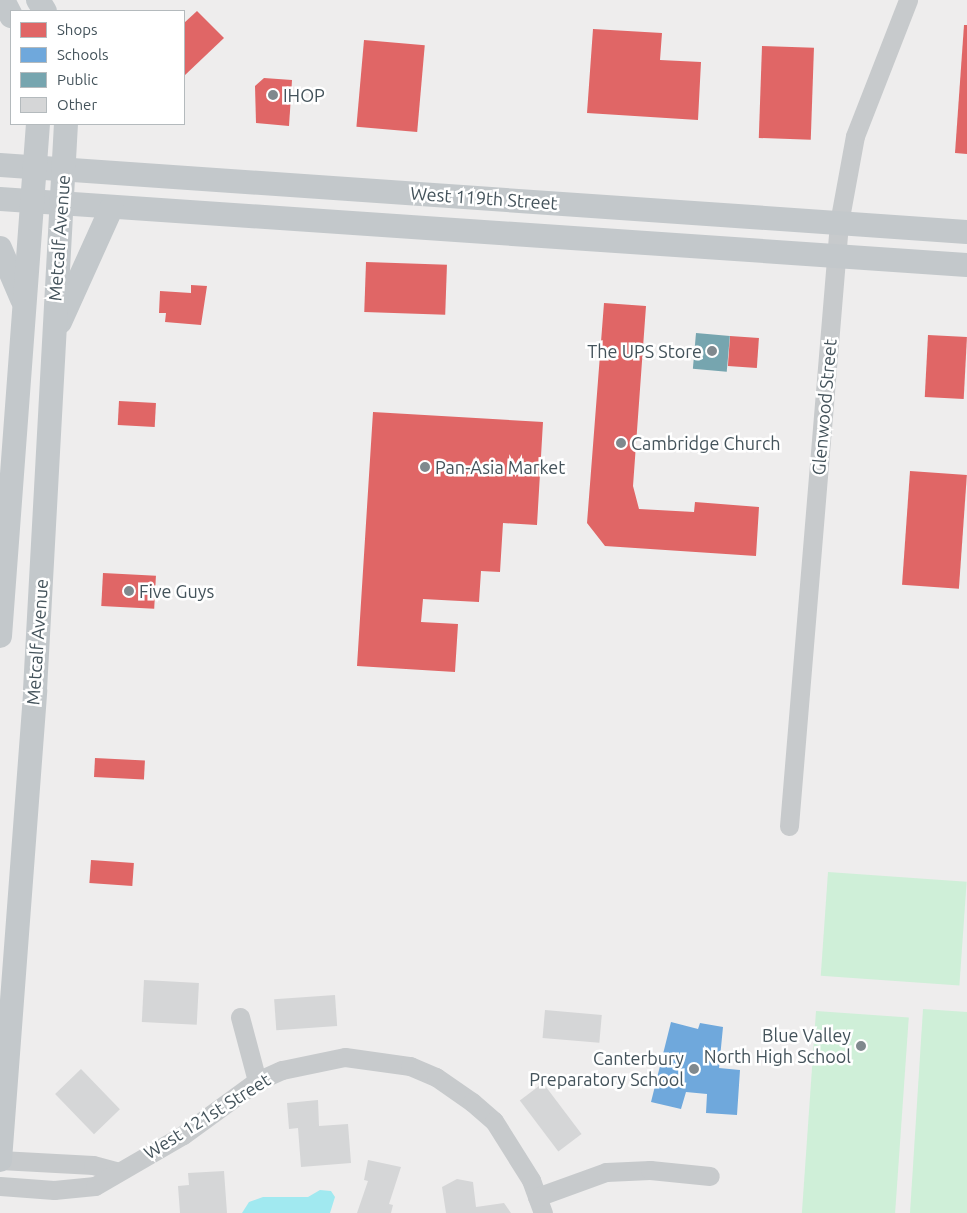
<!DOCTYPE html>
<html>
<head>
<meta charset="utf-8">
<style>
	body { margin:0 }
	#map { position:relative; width:967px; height:1213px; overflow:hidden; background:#eeeded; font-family:Ubuntu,sans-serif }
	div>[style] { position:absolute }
	.green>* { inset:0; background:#cfefd8; transform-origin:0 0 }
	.water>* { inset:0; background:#a1e9f0 }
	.shops>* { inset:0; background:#e06666; transform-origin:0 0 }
	.schools>* { inset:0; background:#6fa8dc }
	.public>* { inset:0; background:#76a5af; transform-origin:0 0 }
	.building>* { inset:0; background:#d5d6d7; transform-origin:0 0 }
	.minor>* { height:19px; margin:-9.5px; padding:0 9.5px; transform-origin:9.5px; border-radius:9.5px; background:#c7cacc }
	.major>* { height:24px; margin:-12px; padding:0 12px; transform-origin:12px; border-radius:12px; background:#c3c8cb }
	.dots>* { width:14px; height:14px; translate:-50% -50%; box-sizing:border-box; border:2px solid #fff; border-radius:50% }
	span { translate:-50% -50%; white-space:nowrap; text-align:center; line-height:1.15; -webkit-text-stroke:5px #fff; paint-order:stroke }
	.poi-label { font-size:18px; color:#44535b }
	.left { translate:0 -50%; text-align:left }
	.right { translate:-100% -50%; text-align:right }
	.street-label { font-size:18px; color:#44535b }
	.legend { position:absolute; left:10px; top:10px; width:175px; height:115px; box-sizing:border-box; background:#fff; border:1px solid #b4babd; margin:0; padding:6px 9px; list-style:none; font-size:15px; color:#44535b }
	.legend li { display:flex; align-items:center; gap:10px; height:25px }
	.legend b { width:25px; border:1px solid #b4babd }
</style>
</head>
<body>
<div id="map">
	<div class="green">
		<i style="left:828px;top:872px;width:139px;height:104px;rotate:4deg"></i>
		<i style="clip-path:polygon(923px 1009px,967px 1012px,967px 1213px,910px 1213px)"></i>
		<i style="left:816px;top:1011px;width:93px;height:203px;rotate:4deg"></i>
	</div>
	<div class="water">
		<i style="clip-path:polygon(320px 1190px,331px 1191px,335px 1197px,330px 1213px,242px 1213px,249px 1202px,263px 1197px,308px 1197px)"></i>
	</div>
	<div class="shops">
		<i style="clip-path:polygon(197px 11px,224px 38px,184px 76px,184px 23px)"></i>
		<i style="clip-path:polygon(964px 25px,967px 25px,967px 154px,955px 153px)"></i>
		<i style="clip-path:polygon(593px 29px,662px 33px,660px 60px,701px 62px,698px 120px,587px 113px)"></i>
		<i style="left:364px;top:40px;width:61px;height:87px;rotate:5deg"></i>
		<i style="left:762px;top:46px;width:52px;height:92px;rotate:2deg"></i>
		<i style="clip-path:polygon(264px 78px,292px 80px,289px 126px,256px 123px,255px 86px)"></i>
		<i style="left:366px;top:262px;width:81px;height:50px;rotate:2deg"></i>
		<i style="clip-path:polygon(191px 285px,207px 286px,201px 325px,165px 322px,166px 313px,159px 313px,160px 291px,191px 293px)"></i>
		<i style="clip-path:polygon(604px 303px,646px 306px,633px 486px,639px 509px,694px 512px,695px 502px,759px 507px,756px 556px,605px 546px,587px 523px)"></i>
		<i style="left:928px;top:335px;width:39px;height:62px;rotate:3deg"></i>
		<i style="left:730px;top:336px;width:29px;height:30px;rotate:4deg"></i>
		<i style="left:119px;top:401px;width:37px;height:24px;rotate:3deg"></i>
		<i style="clip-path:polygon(373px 412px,543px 422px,537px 525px,503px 523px,500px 572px,481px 571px,479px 602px,423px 599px,421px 622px,458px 624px,455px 672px,357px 666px)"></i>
		<i style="left:910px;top:471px;width:57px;height:114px;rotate:4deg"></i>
		<i style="left:103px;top:573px;width:53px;height:33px;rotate:3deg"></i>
		<i style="left:95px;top:758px;width:50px;height:19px;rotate:3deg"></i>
		<i style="left:91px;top:860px;width:43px;height:23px;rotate:4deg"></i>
	</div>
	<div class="schools">
		<i style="clip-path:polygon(671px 1022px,698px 1029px,700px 1023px,723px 1027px,719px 1068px,740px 1070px,737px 1115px,706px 1113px,707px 1094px,686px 1092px,681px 1109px,651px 1102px)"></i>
	</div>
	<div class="public">
		<i style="left:696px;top:333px;width:34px;height:36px;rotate:5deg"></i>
	</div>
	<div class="building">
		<i style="left:144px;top:980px;width:55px;height:42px;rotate:3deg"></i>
		<i style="left:335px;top:995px;width:31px;height:61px;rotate:86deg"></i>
		<i style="left:545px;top:1010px;width:57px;height:28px;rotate:5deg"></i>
		<i style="left:81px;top:1069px;width:56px;height:36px;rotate:46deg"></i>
		<i style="left:543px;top:1083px;width:64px;height:29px;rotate:53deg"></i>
		<i style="clip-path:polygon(318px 1100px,319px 1126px,348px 1124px,351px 1163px,301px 1167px,298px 1128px,289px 1129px,287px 1103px)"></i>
		<i style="clip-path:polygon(368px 1160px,401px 1167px,389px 1204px,393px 1205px,391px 1213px,357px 1213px,368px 1181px,364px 1180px)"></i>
		<i style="clip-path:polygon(224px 1171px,227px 1213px,180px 1213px,178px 1186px,189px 1185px,188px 1173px)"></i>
		<i style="clip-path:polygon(457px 1179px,473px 1182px,476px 1207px,504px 1203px,511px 1213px,446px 1213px,442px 1187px)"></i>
	</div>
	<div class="minor">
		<i style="left:789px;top:826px;width:605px;rotate:-85.26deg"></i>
		<i style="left:839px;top:223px;width:88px;rotate:-79.6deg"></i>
		<i style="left:855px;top:136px;width:146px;rotate:-68.7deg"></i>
		<i style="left:240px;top:1017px;width:66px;rotate:75.1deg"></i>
		<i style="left:0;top:1160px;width:93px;rotate:3.1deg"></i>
		<i style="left:93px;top:1165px;width:24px;rotate:15deg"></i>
		<i style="left:0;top:1186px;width:54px;rotate:4.2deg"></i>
		<i style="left:54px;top:1190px;width:41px;rotate:-5.6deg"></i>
		<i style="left:95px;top:1186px;width:102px;rotate:-30.1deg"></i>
		<i style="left:183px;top:1135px;width:92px;rotate:-36.1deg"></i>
		<i style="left:257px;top:1081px;width:27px;rotate:-24deg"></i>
		<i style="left:282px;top:1070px;width:64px;rotate:-11.7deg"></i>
		<i style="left:345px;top:1057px;width:66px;rotate:7.9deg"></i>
		<i style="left:410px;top:1066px;width:28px;rotate:23deg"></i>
		<i style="left:436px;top:1077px;width:44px;rotate:34.8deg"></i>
		<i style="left:472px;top:1102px;width:29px;rotate:41deg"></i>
		<i style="left:494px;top:1121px;width:70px;rotate:57.9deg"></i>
		<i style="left:531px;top:1180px;width:35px;rotate:70deg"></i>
		<i style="left:537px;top:1197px;width:73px;rotate:-19.9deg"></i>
		<i style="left:606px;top:1172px;width:44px;rotate:-2.6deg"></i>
		<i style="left:650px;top:1170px;width:60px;rotate:5.7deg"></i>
	</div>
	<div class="major">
		<i style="left:3px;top:0;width:18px;rotate:63deg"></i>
		<i style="left:38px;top:0;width:13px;rotate:58deg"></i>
		<i style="left:0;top:165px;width:969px;rotate:3.96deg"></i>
		<i style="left:0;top:199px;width:969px;rotate:3.9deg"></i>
		<i style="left:0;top:248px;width:56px;rotate:66.7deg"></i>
		<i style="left:60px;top:322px;width:126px;rotate:-65.7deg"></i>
		<i style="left:0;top:636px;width:513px;rotate:-85.76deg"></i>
		<i style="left:0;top:1160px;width:471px;rotate:-85.7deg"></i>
		<i style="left:35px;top:690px;width:567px;rotate:-86.87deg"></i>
	</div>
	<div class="dots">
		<i style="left:273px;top:95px;background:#80898e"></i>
		<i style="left:712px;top:351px;background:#80898e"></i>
		<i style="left:621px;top:443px;background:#80898e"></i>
		<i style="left:425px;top:467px;background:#80898e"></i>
		<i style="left:129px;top:591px;background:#80898e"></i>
		<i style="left:861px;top:1046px;background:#80898e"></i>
		<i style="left:694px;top:1069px;background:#80898e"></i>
	</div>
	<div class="poi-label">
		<span class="left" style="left:283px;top:95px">IHOP</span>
		<span class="right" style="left:702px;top:351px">The UPS Store</span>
		<span class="left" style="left:631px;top:443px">Cambridge Church</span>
		<span class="left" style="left:435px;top:467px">Pan-Asia Market</span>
		<span class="left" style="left:139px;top:591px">Five Guys</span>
		<span class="right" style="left:851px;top:1046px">Blue Valley<br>North High School</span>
		<span class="right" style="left:684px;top:1069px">Canterbury<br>Preparatory School</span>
	</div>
	<div class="street-label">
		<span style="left:484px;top:198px;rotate:4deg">West 119th Street</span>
		<span style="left:59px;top:238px;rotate:-86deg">Metcalf Avenue</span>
		<span style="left:824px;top:407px;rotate:-85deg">Glenwood Street</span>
		<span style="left:37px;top:642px;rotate:-86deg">Metcalf Avenue</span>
		<span style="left:207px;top:1116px;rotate:-32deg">West 121st Street</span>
	</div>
	<ul class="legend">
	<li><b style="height:14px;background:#e06666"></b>Shops</li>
	<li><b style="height:14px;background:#6fa8dc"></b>Schools</li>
	<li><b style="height:14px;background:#76a5af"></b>Public</li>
	<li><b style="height:14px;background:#d5d6d7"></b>Other</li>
	</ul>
</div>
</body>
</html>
